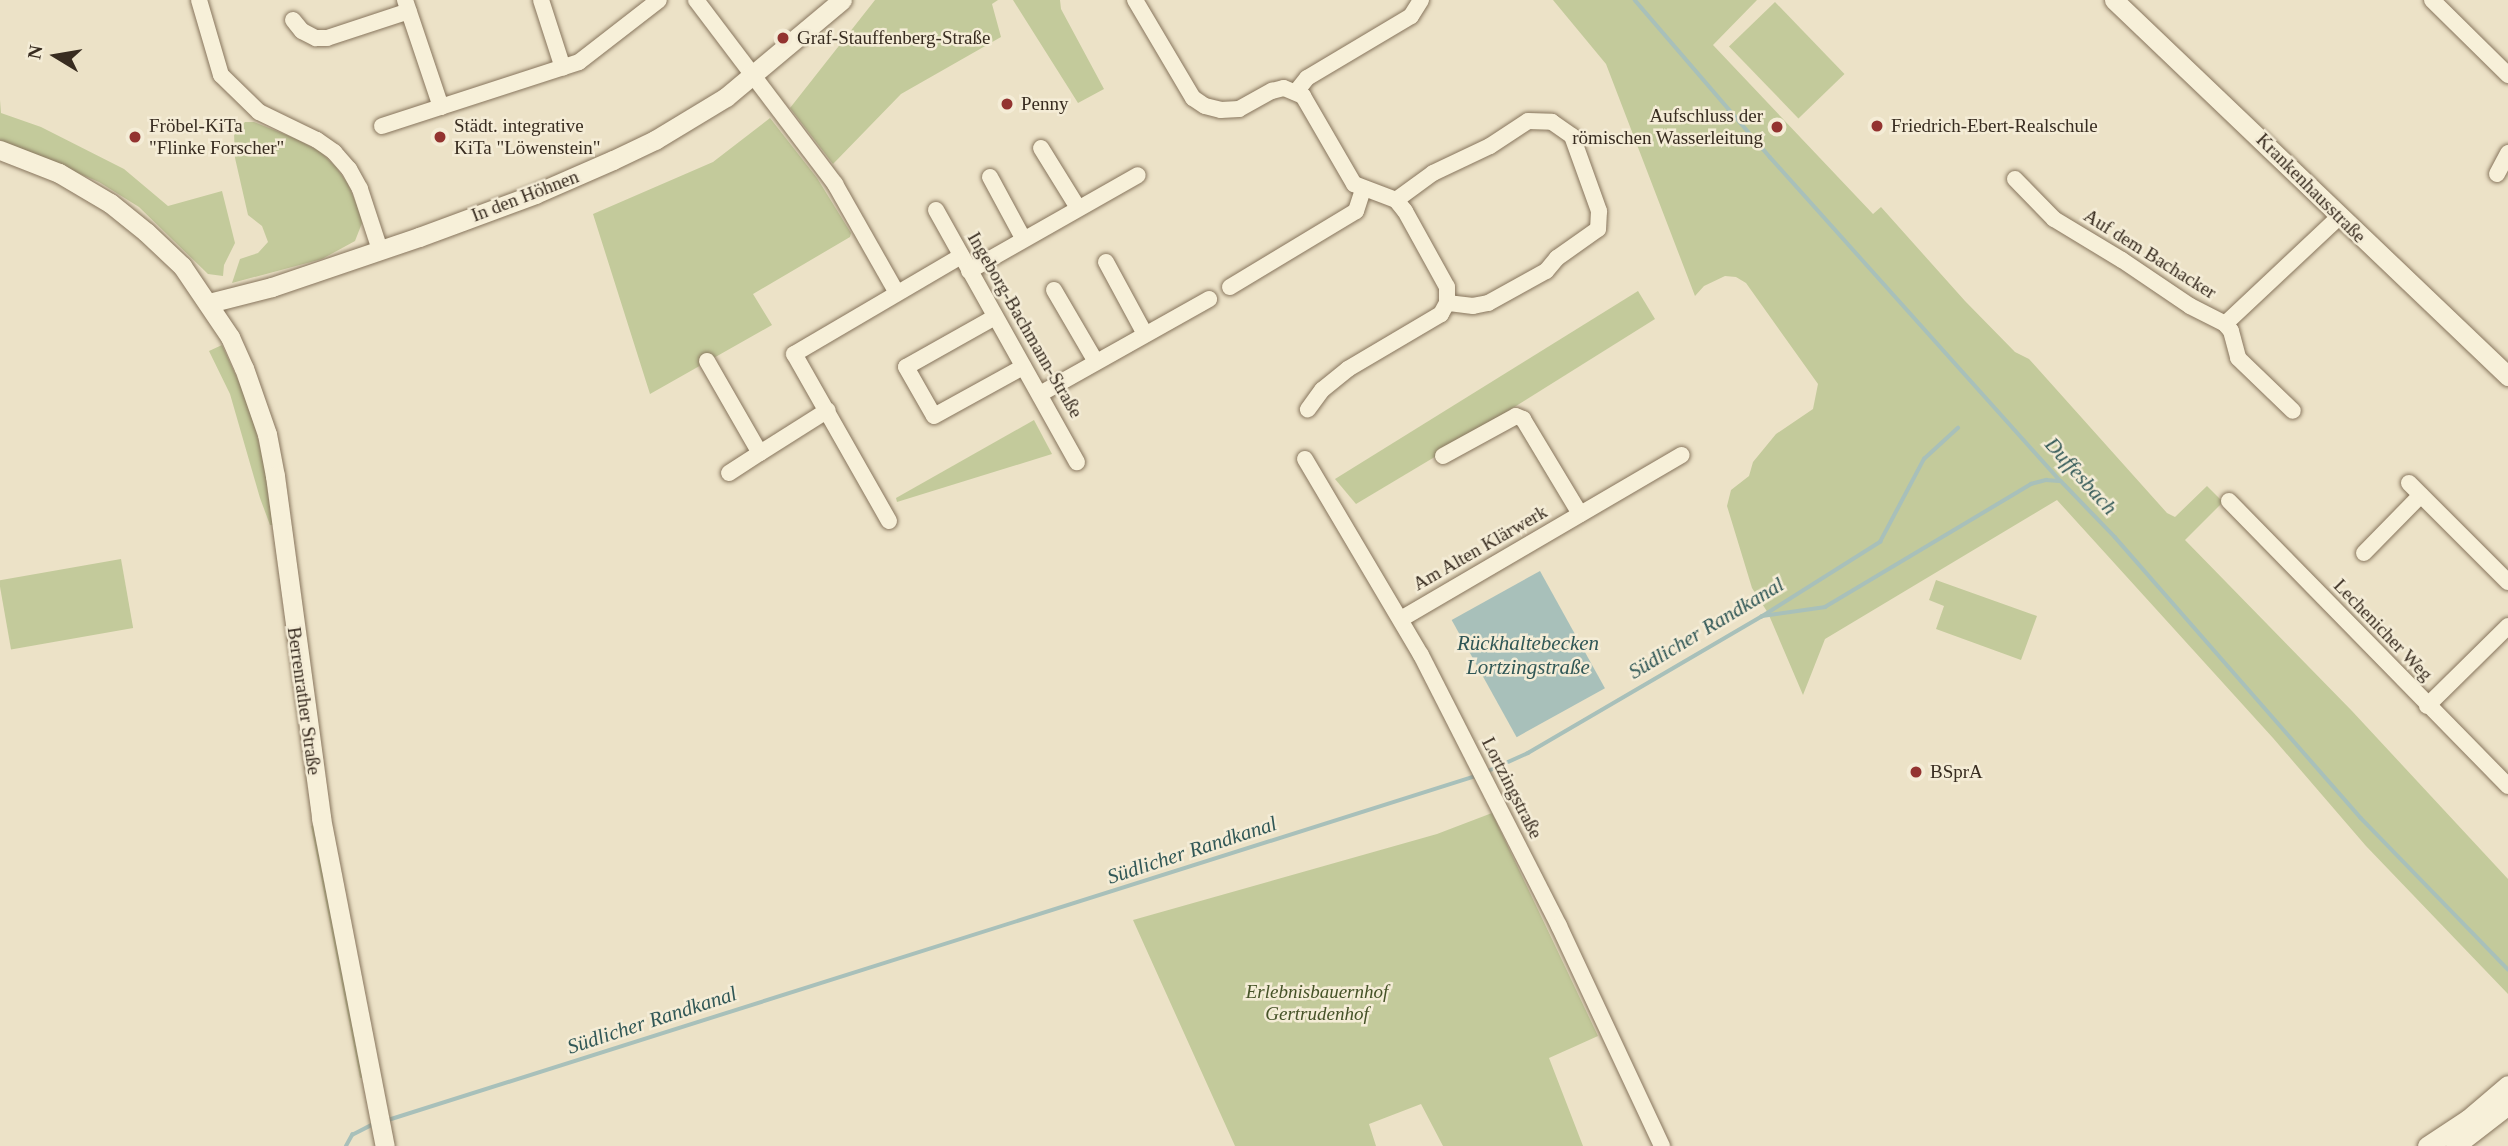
<!DOCTYPE html>
<html>
<head>
<meta charset="utf-8">
<style>
	body { margin:0 }
	#map { position:relative; width:2508px; height:1146px; overflow:hidden; background:#ece2c7; font-family:Georgia,serif }
	div>[style] { position:absolute }
	.green>* { inset:0; background:#c3ca9b; transform-origin:0 0 }
	.water>* { inset:0; background:#a8c0ba; transform-origin:0 0 }
	.stream>* { height:3.5px; margin:-1.75px; padding:0 1.75px; transform-origin:1.75px; border-radius:1.75px; background:#a8c0ba }
	.roads { filter:drop-shadow(0 0 2px #87755d) drop-shadow(0 0 2px #87755d) }
	.minor>* { height:16px; margin:-8px; padding:0 8px; transform-origin:8px; border-radius:8px; background:#f7f0d9 }
	.tertiary>* { height:19px; margin:-9.5px; padding:0 9.5px; transform-origin:9.5px; border-radius:9.5px; background:#f7f0d9 }
	.dots>* { width:19px; height:19px; translate:-50% -50%; box-sizing:border-box; border:4px solid #f4ecd6; border-radius:50% }
	span { translate:-50% -50%; white-space:nowrap; text-align:center; line-height:1.15; -webkit-text-stroke:5px #f4ecd6; paint-order:stroke }
	.poi-label { font-size:19px; color:#382c20 }
	.left { translate:0 -50%; text-align:left }
	.right { translate:-100% -50%; text-align:right }
	.street-label { font-size:19px; color:#382c20 }
	.park-label { font-size:19px; color:#465328; font-style:italic }
	.water-label { font-size:21px; color:#305756; font-style:italic }
	.north { position:absolute; left:21px; top:21px; width:70px; height:70px; -webkit-text-stroke:5px #f4ecd6; paint-order:stroke; rotate:281deg; font-size:19px; font-weight:700; line-height:28px; text-align:center; color:#382c20 }
	.north::after { content:''; display:block; margin:auto; width:24px; height:32px; background:#382c20; clip-path:polygon(50% 0,100% 100%,50% 72%,0 100%) }
</style>
</head>
<body>
<div id="map">
	<div class="green">
		<i style="clip-path:polygon(875px 0,998px 0,992px 4px,1001px 37px,901px 94px,833px 164px,790px 108px)"></i>
		<i style="clip-path:polygon(1013px 0,1060px 0,1061px 9px,1104px 89px,1078px 103px)"></i>
		<i style="clip-path:polygon(1553px 0,1757px 0,1713px 45px,1873px 214px,1881px 207px,1965px 301px,2015px 352px,2029px 359px,2167px 513px,2175px 517px,2207px 486px,2223px 502px,2185px 540px,2352px 711px,2508px 879px,2508px 994px,2366px 846px,2273px 738px,2057px 500px,1825px 639px,1803px 695px,1768px 613px,1752px 588px,1727px 506px,1731px 490px,1749px 476px,1753px 462px,1776px 434px,1813px 409px,1818px 384px,1746px 283px,1736px 277px,1725px 276px,1704px 286px,1695px 296px,1606px 64px)"></i>
		<i style="left:1775px;top:2px;width:100px;height:64px;rotate:46deg"></i>
		<i style="clip-path:polygon(0 100px,1px 113px,41px 127px,124px 169px,168px 206px,222px 191px,235px 243px,224px 265px,223px 276px,208px 274px,139px 207px,99px 182px,0 140px)"></i>
		<i style="clip-path:polygon(770px 118px,817px 178px,851px 233px,850px 237px,753px 294px,772px 325px,650px 394px,593px 214px,713px 162px)"></i>
		<i style="clip-path:polygon(245px 122px,254px 122px,294px 138px,321px 152px,336px 167px,348px 184px,359px 210px,362px 223px,355px 241px,322px 259px,232px 283px,240px 259px,258px 253px,268px 242px,262px 226px,248px 215px,235px 158px,234px 133px)"></i>
		<i style="clip-path:polygon(1638px 291px,1655px 319px,1438px 455px,1356px 504px,1335px 479px)"></i>
		<i style="clip-path:polygon(222px 345px,244px 393px,256px 431px,268px 481px,274px 525px,270px 525px,260px 498px,230px 394px,209px 351px)"></i>
		<i style="clip-path:polygon(1034px 420px,1052px 454px,897px 502px,896px 498px)"></i>
		<i style="left:121px;top:559px;width:70px;height:124px;rotate:80deg"></i>
		<i style="clip-path:polygon(1936px 580px,2037px 616px,2021px 660px,1936px 629px,1944px 606px,1929px 600px)"></i>
		<i style="clip-path:polygon(1492px 813px,1598px 1036px,1549px 1058px,1583px 1146px,1443px 1146px,1421px 1104px,1369px 1124px,1376px 1146px,1235px 1146px,1133px 920px,1437px 834px)"></i>
		<i style="left:315px;top:825px;width:257px;height:4px;rotate:79deg"></i>
	</div>
	<div class="water">
		<i style="left:1540px;top:571px;width:134px;height:101px;rotate:61deg"></i>
	</div>
	<div class="stream">
		<i style="left:1635px;top:0;width:207px;rotate:49.3deg"></i>
		<i style="left:1770px;top:157px;width:435px;rotate:48.1deg"></i>
		<i style="left:2061px;top:481px;width:78px;rotate:46deg"></i>
		<i style="left:2115px;top:537px;width:373px;rotate:48.8deg"></i>
		<i style="left:2361px;top:818px;width:211px;rotate:45.8deg"></i>
		<i style="left:1762px;top:616px;width:64px;rotate:-8.1deg"></i>
		<i style="left:1825px;top:607px;width:240px;rotate:-30.8deg"></i>
		<i style="left:2031px;top:484px;width:16px;rotate:-15deg"></i>
		<i style="left:2046px;top:480px;width:13px;rotate:4deg"></i>
		<i style="left:1486px;top:772px;width:46px;rotate:-24.3deg"></i>
		<i style="left:1528px;top:753px;width:270px;rotate:-30.3deg"></i>
		<i style="left:1761px;top:617px;width:141px;rotate:-32.2deg"></i>
		<i style="left:1880px;top:542px;width:94px;rotate:-62.1deg"></i>
		<i style="left:1924px;top:459px;width:46px;rotate:-42.4deg"></i>
		<i style="left:385px;top:1121px;width:1144px;rotate:-17.55deg"></i>
		<i style="left:346px;top:1146px;width:13px;rotate:-61deg"></i>
		<i style="left:352px;top:1135px;width:25px;rotate:-27deg"></i>
	</div>
	<div class="roads">
		<div class="minor">
			<i style="left:199px;top:0;width:78px;rotate:73.7deg"></i>
			<i style="left:221px;top:75px;width:53px;rotate:44.2deg"></i>
			<i style="left:259px;top:112px;width:64px;rotate:25.8deg"></i>
			<i style="left:317px;top:140px;width:21px;rotate:35deg"></i>
			<i style="left:334px;top:152px;width:23px;rotate:49deg"></i>
			<i style="left:349px;top:169px;width:23px;rotate:61deg"></i>
			<i style="left:360px;top:189px;width:64px;rotate:71.8deg"></i>
			<i style="left:405px;top:0;width:113px;rotate:71.4deg"></i>
			<i style="left:541px;top:0;width:71px;rotate:72.1deg"></i>
			<i style="left:696px;top:0;width:231px;rotate:52.9deg"></i>
			<i style="left:835px;top:184px;width:125px;rotate:60.4deg"></i>
			<i style="left:1135px;top:0;width:114px;rotate:59.4deg"></i>
			<i style="left:1193px;top:98px;width:14px;rotate:34deg"></i>
			<i style="left:1205px;top:106px;width:16px;rotate:14deg"></i>
			<i style="left:1221px;top:110px;width:18px;rotate:-3deg"></i>
			<i style="left:1239px;top:109px;width:38px;rotate:-29deg"></i>
			<i style="left:1272px;top:91px;width:12px;rotate:-14deg"></i>
			<i style="left:1284px;top:88px;width:21px;rotate:23deg"></i>
			<i style="left:1303px;top:96px;width:102px;rotate:59.9deg"></i>
			<i style="left:1354px;top:184px;width:45px;rotate:20.9deg"></i>
			<i style="left:1396px;top:200px;width:14px;rotate:51deg"></i>
			<i style="left:1405px;top:211px;width:87px;rotate:61.1deg"></i>
			<i style="left:1447px;top:287px;width:16px;rotate:90deg"></i>
			<i style="left:1447px;top:303px;width:13px;rotate:119deg"></i>
			<i style="left:1441px;top:314px;width:108px;rotate:149.4deg"></i>
			<i style="left:1348px;top:369px;width:33px;rotate:141deg"></i>
			<i style="left:1322px;top:390px;width:24px;rotate:126deg"></i>
			<i style="left:2432px;top:0;width:107px;rotate:44.6deg"></i>
			<i style="left:293px;top:20px;width:14px;rotate:51deg"></i>
			<i style="left:302px;top:31px;width:16px;rotate:27deg"></i>
			<i style="left:316px;top:38px;width:11px"></i>
			<i style="left:327px;top:38px;width:86px;rotate:-18.2deg"></i>
			<i style="left:1296px;top:92px;width:18px;rotate:-52deg"></i>
			<i style="left:1307px;top:78px;width:121px;rotate:-30.8deg"></i>
			<i style="left:1411px;top:16px;width:19px;rotate:-58deg"></i>
			<i style="left:382px;top:126px;width:207px;rotate:-18deg"></i>
			<i style="left:579px;top:62px;width:101px;rotate:-37.8deg"></i>
			<i style="left:1041px;top:148px;width:70px;rotate:58.3deg"></i>
			<i style="left:2497px;top:174px;width:24px;rotate:-62deg"></i>
			<i style="left:990px;top:177px;width:69px;rotate:61.6deg"></i>
			<i style="left:2015px;top:179px;width:56px;rotate:45.7deg"></i>
			<i style="left:2054px;top:219px;width:79px;rotate:31.1deg"></i>
			<i style="left:2122px;top:260px;width:82px;rotate:34.1deg"></i>
			<i style="left:2190px;top:306px;width:39px;rotate:27deg"></i>
			<i style="left:2225px;top:324px;width:9px;rotate:49deg"></i>
			<i style="left:2231px;top:331px;width:28px;rotate:75deg"></i>
			<i style="left:2238px;top:358px;width:76px;rotate:43.9deg"></i>
			<i style="left:1396px;top:200px;width:46px;rotate:-36.1deg"></i>
			<i style="left:1433px;top:173px;width:63px;rotate:-25.3deg"></i>
			<i style="left:1490px;top:146px;width:45px;rotate:-33.3deg"></i>
			<i style="left:1528px;top:121px;width:24px;rotate:2deg"></i>
			<i style="left:1552px;top:122px;width:24px;rotate:35deg"></i>
			<i style="left:1572px;top:136px;width:80px;rotate:70.2deg"></i>
			<i style="left:1599px;top:211px;width:18px;rotate:93deg"></i>
			<i style="left:1598px;top:229px;width:50px;rotate:144.7deg"></i>
			<i style="left:1557px;top:258px;width:17px;rotate:130deg"></i>
			<i style="left:1546px;top:271px;width:66px;rotate:151.1deg"></i>
			<i style="left:1488px;top:303px;width:15px;rotate:169deg"></i>
			<i style="left:1473px;top:306px;width:26px;rotate:-173deg"></i>
			<i style="left:936px;top:210px;width:289px;rotate:60.8deg"></i>
			<i style="left:1106px;top:262px;width:82px;rotate:61.6deg"></i>
			<i style="left:969px;top:271px;width:194px;rotate:-29.6deg"></i>
			<i style="left:1230px;top:287px;width:147px;rotate:-31.1deg"></i>
			<i style="left:1356px;top:211px;width:23px;rotate:-72deg"></i>
			<i style="left:1054px;top:290px;width:83px;rotate:59.7deg"></i>
			<i style="left:995px;top:317px;width:102px;rotate:150.7deg"></i>
			<i style="left:906px;top:367px;width:56px;rotate:60.3deg"></i>
			<i style="left:934px;top:416px;width:102px;rotate:-28.8deg"></i>
			<i style="left:2225px;top:324px;width:158px;rotate:-43.2deg"></i>
			<i style="left:707px;top:361px;width:106px;rotate:60.1deg"></i>
			<i style="left:760px;top:453px;width:80px;rotate:-32.3deg"></i>
			<i style="left:1040px;top:394px;width:194px;rotate:-29.3deg"></i>
			<i style="left:1443px;top:456px;width:83px;rotate:-28.7deg"></i>
			<i style="left:1516px;top:416px;width:8px;rotate:23deg"></i>
			<i style="left:1523px;top:419px;width:111px;rotate:59deg"></i>
			<i style="left:1305px;top:459px;width:228px;rotate:59.4deg"></i>
			<i style="left:1421px;top:655px;width:304px;rotate:63deg"></i>
			<i style="left:1559px;top:926px;width:243px;rotate:64.9deg"></i>
			<i style="left:729px;top:473px;width:37px;rotate:-33deg"></i>
			<i style="left:2409px;top:483px;width:140px;rotate:45deg"></i>
			<i style="left:2229px;top:501px;width:399px;rotate:45.6deg"></i>
			<i style="left:889px;top:521px;width:192px;rotate:-119.6deg"></i>
			<i style="left:794px;top:354px;width:194px;rotate:-30.4deg"></i>
			<i style="left:2364px;top:553px;width:81px;rotate:-45.5deg"></i>
			<i style="left:1401px;top:619px;width:325px;rotate:-30.3deg"></i>
			<i style="left:2427px;top:706px;width:114px;rotate:-44.6deg"></i>
		</div>
		<div class="tertiary">
			<i style="left:2114px;top:0;width:545px;rotate:43.66deg"></i>
			<i style="left:0;top:150px;width:63px;rotate:21.3deg"></i>
			<i style="left:59px;top:173px;width:59px;rotate:30.5deg"></i>
			<i style="left:110px;top:203px;width:46px;rotate:38.9deg"></i>
			<i style="left:146px;top:232px;width:50px;rotate:43.4deg"></i>
			<i style="left:182px;top:266px;width:86px;rotate:55.9deg"></i>
			<i style="left:230px;top:337px;width:34px;rotate:66deg"></i>
			<i style="left:244px;top:368px;width:70px;rotate:70.8deg"></i>
			<i style="left:267px;top:434px;width:43px;rotate:79.2deg"></i>
			<i style="left:275px;top:476px;width:345px;rotate:82.3deg"></i>
			<i style="left:321px;top:818px;width:334px;rotate:79deg"></i>
			<i style="left:209px;top:303px;width:65px;rotate:-14.3deg"></i>
			<i style="left:272px;top:287px;width:155px;rotate:-18.8deg"></i>
			<i style="left:419px;top:237px;width:124px;rotate:-20.3deg"></i>
			<i style="left:535px;top:194px;width:85px;rotate:-23.6deg"></i>
			<i style="left:613px;top:160px;width:47px;rotate:-25.5deg"></i>
			<i style="left:655px;top:140px;width:83px;rotate:-31.2deg"></i>
			<i style="left:726px;top:97px;width:151px;rotate:-39.9deg"></i>
			<i style="left:2427px;top:1146px;width:49px;rotate:-33.4deg"></i>
			<i style="left:2468px;top:1119px;width:52px;rotate:-40.4deg"></i>
			<i style="left:2455px;top:1146px;width:67px;rotate:-37.7deg"></i>
		</div>
	</div>
	<div class="dots">
		<i style="left:783px;top:38px;background:#933330"></i>
		<i style="left:1007px;top:104px;background:#933330"></i>
		<i style="left:1877px;top:126px;background:#933330"></i>
		<i style="left:1777px;top:127px;background:#933330"></i>
		<i style="left:135px;top:137px;background:#933330"></i>
		<i style="left:440px;top:137px;background:#933330"></i>
		<i style="left:1916px;top:772px;background:#933330"></i>
	</div>
	<div class="poi-label">
		<span class="left" style="left:797px;top:38px">Graf-Stauffenberg-Straße</span>
		<span class="left" style="left:1021px;top:104px">Penny</span>
		<span class="right" style="left:1763px;top:127px">Aufschluss der<br>römischen Wasserleitung</span>
		<span class="left" style="left:149px;top:137px">Fröbel-KiTa<br>"Flinke Forscher"</span>
		<span class="left" style="left:454px;top:137px">Städt. integrative<br>KiTa "Löwenstein"</span>
		<span class="left" style="left:1891px;top:126px">Friedrich-Ebert-Realschule</span>
		<span class="left" style="left:1930px;top:772px">BSprA</span>
	</div>
	<div class="street-label">
		<span style="left:2311px;top:188px;rotate:45deg">Krankenhausstraße</span>
		<span style="left:525px;top:196px;rotate:-21deg">In den Höhnen</span>
		<span style="left:2150px;top:254px;rotate:32deg">Auf dem Bachacker</span>
		<span style="left:1025px;top:325px;rotate:60deg">Ingeborg-Bachmann-Straße</span>
		<span style="left:1480px;top:548px;rotate:-30deg">Am Alten Klärwerk</span>
		<span style="left:2383px;top:630px;rotate:46deg">Lechenicher Weg</span>
		<span style="left:304px;top:701px;rotate:82deg">Berrenrather Straße</span>
		<span style="left:1512px;top:788px;rotate:63deg">Lortzingstraße</span>
	</div>
	<div class="park-label">
		<span style="left:1317px;top:1003px">Erlebnisbauernhof<br>Gertrudenhof</span>
	</div>
	<div class="water-label">
		<span style="left:2081px;top:476px;rotate:48deg">Duffesbach</span>
		<span style="left:1706px;top:628px;rotate:-31deg">Südlicher Randkanal</span>
		<span style="left:1528px;top:655px">Rückhaltebecken<br>Lortzingstraße</span>
		<span style="left:1192px;top:850px;rotate:-18deg">Südlicher Randkanal</span>
		<span style="left:652px;top:1020px;rotate:-18deg">Südlicher Randkanal</span>
	</div>
	<div class="north">N</div>
</div>
</body>
</html>
